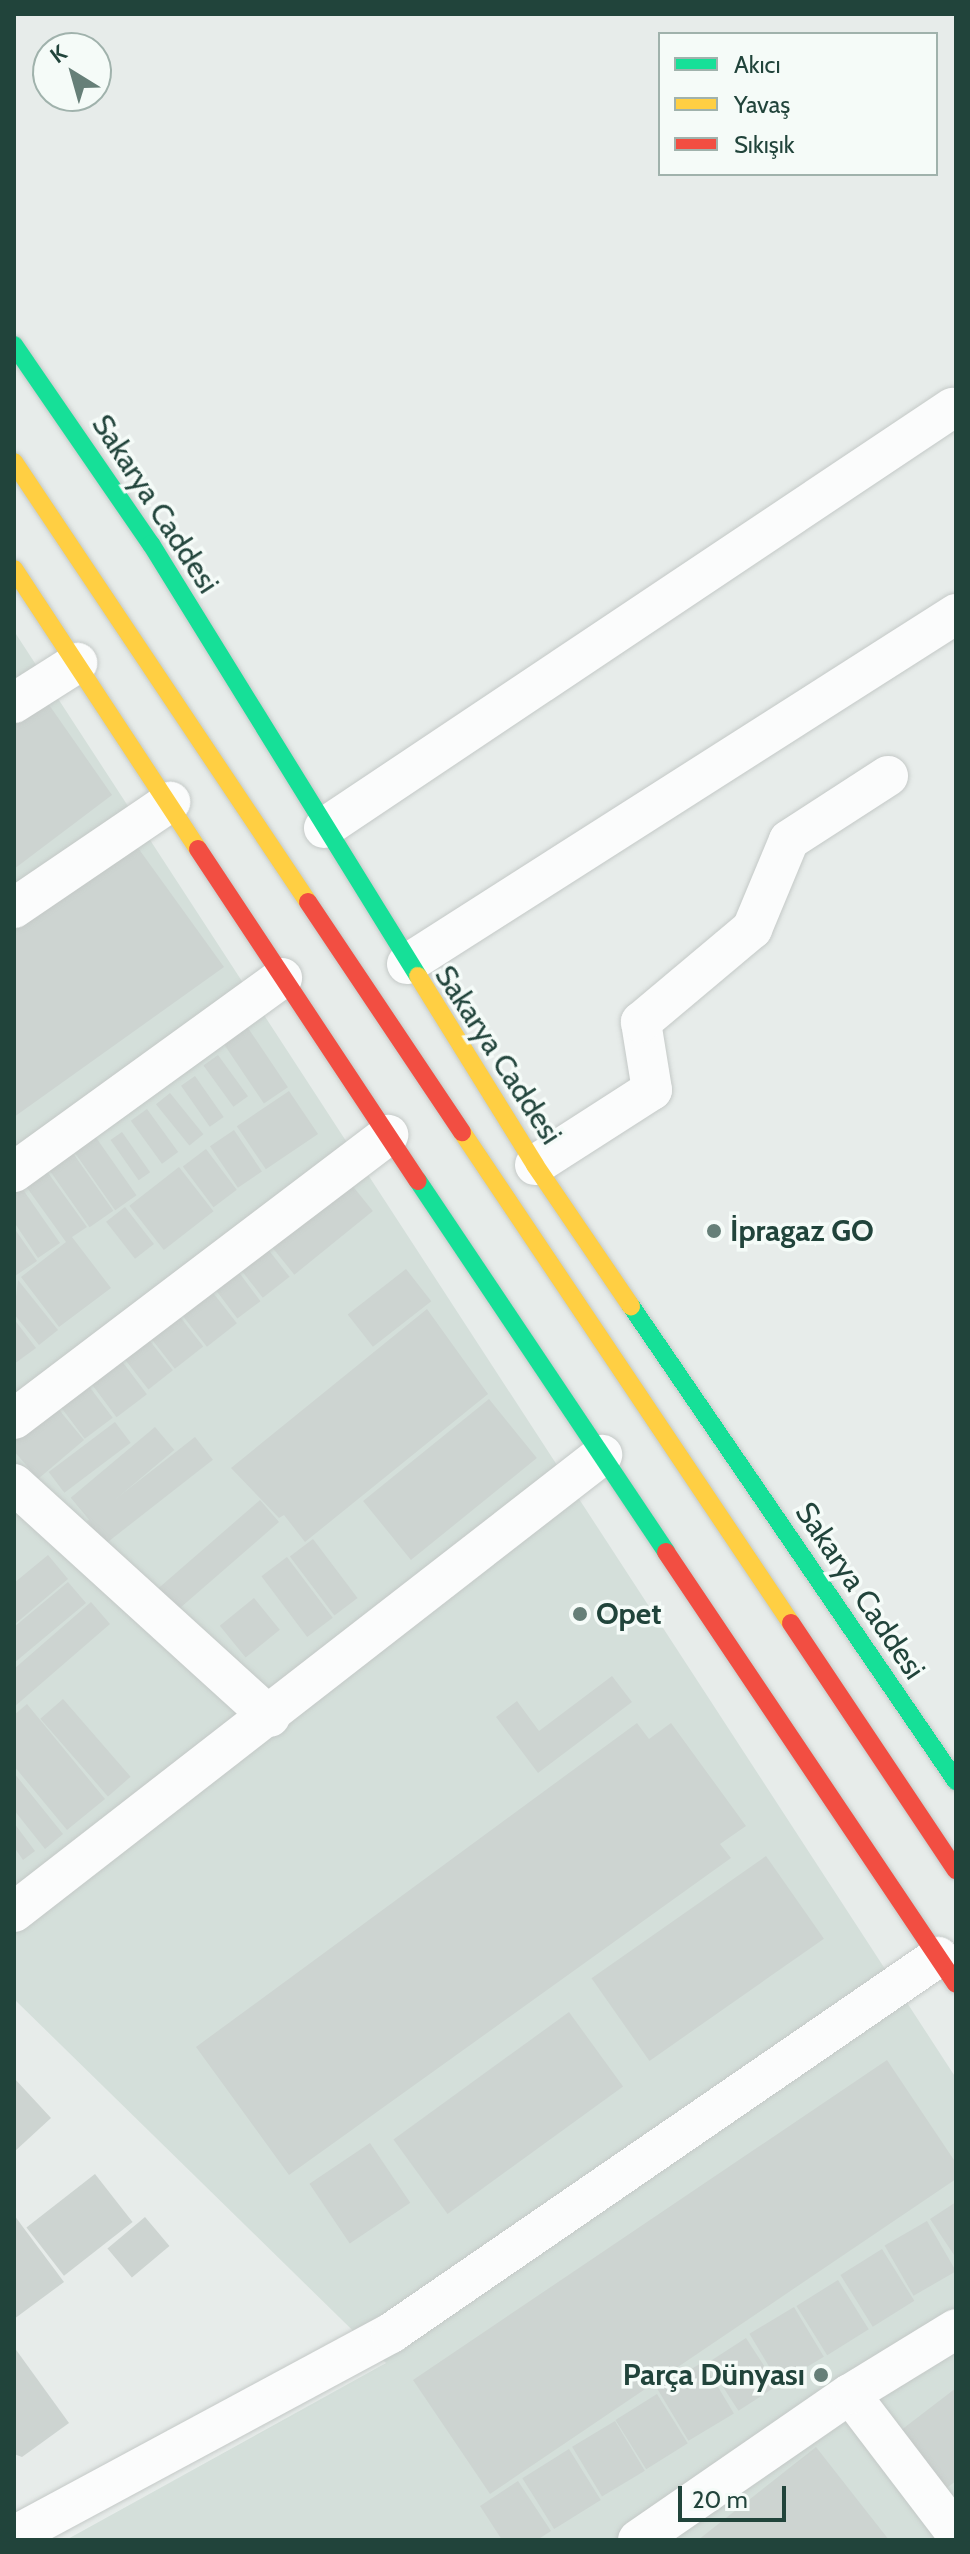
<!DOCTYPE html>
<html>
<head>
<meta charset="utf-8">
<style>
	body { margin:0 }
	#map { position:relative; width:970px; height:2554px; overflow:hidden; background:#e7ecea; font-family:Cabin,sans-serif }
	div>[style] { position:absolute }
	.built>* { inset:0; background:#d4dfda }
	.building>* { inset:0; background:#cdd4d1; transform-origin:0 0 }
	.roads { filter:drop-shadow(0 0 2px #c4c9c7) drop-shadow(0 0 2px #c4c9c7) }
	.street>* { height:40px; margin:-20px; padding:0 20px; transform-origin:20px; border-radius:20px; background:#fbfcfc }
	.fast>* { height:18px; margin:-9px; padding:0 9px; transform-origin:9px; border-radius:9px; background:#16e098 }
	.slow>* { height:18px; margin:-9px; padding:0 9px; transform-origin:9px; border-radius:9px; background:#ffcf43 }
	.jam>* { height:18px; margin:-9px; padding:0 9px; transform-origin:9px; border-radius:9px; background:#f24e42 }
	.dots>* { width:22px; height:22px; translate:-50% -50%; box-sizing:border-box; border:4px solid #f5fbf8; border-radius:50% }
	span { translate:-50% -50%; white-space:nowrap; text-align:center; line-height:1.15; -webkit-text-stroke:7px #f5fbf8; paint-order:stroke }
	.street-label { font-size:30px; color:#21443b }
	.poi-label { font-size:30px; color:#21443b; font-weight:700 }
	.left { translate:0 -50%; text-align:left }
	.right { translate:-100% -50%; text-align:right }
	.frame { position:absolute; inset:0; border:16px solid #21443b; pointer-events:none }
	.legend { position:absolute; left:658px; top:32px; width:280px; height:144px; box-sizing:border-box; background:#f5fbf8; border:2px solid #a0b2ac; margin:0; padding:10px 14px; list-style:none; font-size:24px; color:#21443b }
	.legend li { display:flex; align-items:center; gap:16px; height:40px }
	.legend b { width:40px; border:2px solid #a0b2ac }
	.north { position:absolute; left:32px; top:32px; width:80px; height:80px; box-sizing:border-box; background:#f5fbf8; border:2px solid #a0b2ac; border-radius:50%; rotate:323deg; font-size:22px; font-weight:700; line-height:32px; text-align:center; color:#21443b }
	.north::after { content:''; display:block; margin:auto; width:28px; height:36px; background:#667f78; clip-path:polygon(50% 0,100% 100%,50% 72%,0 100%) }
	.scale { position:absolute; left:678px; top:2486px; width:108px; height:36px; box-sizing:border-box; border:4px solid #21443b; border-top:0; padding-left:10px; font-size:24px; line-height:28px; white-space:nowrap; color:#21443b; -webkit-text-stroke:6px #f5fbf8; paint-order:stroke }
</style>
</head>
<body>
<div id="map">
	<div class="built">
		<i style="clip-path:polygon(14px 631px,956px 2078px,956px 2540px,66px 2540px,386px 2363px,14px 1999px)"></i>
	</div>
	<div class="building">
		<i style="clip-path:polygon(38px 689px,112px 795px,14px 869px,14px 705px)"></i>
		<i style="clip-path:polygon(128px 834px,224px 967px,14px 1117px,14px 915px)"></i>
		<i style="left:246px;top:1025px;width:75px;height:29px;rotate:56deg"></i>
		<i style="left:218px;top:1055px;width:51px;height:18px;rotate:54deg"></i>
		<i style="left:195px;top:1076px;width:50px;height:17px;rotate:55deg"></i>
		<i style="left:289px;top:1091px;width:52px;height:63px;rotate:56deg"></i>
		<i style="left:170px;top:1093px;width:53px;height:18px;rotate:51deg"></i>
		<i style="left:147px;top:1109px;width:53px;height:20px;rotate:54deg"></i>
		<i style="left:90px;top:1129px;width:81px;height:26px;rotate:55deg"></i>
		<i style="left:234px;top:1130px;width:50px;height:29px;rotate:56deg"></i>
		<i style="left:122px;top:1132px;width:49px;height:14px;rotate:55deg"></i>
		<i style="left:68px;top:1146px;width:79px;height:29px;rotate:55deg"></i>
		<i style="left:206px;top:1149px;width:51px;height:29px;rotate:53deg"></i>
		<i style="clip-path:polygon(41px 1163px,87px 1227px,72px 1237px,111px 1288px,59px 1327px,21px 1277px,66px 1242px,20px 1178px)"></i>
		<i style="left:179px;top:1167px;width:56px;height:63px;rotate:52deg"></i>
		<i style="left:342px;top:1173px;width:49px;height:101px;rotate:51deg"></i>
		<i style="clip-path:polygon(17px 1181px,60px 1243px,38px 1258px,14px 1222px)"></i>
		<i style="left:125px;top:1207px;width:47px;height:24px;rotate:52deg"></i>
		<i style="clip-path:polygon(14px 1228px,37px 1261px,15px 1276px,14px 1275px)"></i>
		<i style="left:260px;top:1239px;width:48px;height:34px;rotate:52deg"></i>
		<i style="left:231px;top:1262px;width:49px;height:29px;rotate:53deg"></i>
		<i style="left:406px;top:1269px;width:41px;height:74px;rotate:52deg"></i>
		<i style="clip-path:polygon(18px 1280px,58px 1330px,39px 1345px,14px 1314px)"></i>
		<i style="left:203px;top:1280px;width:55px;height:38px;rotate:52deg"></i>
		<i style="left:170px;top:1304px;width:54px;height:36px;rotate:52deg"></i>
		<i style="clip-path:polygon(427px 1309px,488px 1394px,305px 1542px,284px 1515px,279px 1518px,231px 1468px)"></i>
		<i style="clip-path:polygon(14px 1319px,36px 1348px,14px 1364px)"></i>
		<i style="left:139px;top:1327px;width:55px;height:31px;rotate:52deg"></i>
		<i style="left:112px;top:1348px;width:58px;height:38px;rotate:53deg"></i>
		<i style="left:82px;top:1377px;width:51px;height:35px;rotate:53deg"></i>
		<i style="left:489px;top:1399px;width:76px;height:162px;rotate:51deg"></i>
		<i style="clip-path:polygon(51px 1400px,84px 1440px,38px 1479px,14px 1451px,14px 1431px)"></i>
		<i style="left:115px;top:1422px;width:26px;height:83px;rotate:53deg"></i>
		<i style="left:155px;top:1427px;width:30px;height:110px;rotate:50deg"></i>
		<i style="left:195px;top:1437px;width:29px;height:137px;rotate:52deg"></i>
		<i style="left:260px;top:1500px;width:29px;height:135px;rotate:49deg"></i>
		<i style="left:313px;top:1539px;width:74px;height:29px;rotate:53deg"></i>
		<i style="clip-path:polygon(48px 1555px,68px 1579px,14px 1625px,14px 1583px)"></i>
		<i style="left:287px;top:1557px;width:76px;height:32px;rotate:53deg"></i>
		<i style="clip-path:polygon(68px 1582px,86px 1603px,14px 1663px,14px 1627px)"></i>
		<i style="left:254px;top:1598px;width:41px;height:44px;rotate:51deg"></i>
		<i style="clip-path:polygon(91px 1602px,110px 1624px,14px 1707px,14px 1669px)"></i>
		<i style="clip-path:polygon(612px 1676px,632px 1702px,538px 1773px,496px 1717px,517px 1701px,539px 1731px)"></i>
		<i style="left:63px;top:1699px;width:103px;height:30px;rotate:49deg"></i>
		<i style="clip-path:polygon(27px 1704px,105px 1799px,67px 1830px,14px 1766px,14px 1715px)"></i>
		<i style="clip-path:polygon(637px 1723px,649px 1739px,671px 1723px,746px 1826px,720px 1844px,731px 1858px,289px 2175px,196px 2047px)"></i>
		<i style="clip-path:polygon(14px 1773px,63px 1834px,45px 1849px,14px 1810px)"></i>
		<i style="clip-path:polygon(14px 1823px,35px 1851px,23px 1860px,14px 1847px)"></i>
		<i style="left:766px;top:1856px;width:101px;height:213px;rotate:55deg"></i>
		<i style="left:569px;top:2012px;width:92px;height:217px;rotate:54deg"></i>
		<i style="clip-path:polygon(887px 2060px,956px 2163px,956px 2179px,490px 2494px,413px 2380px)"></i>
		<i style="clip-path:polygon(14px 2078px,51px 2118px,14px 2152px)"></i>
		<i style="left:370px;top:2143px;width:72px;height:73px;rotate:56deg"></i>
		<i style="left:95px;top:2174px;width:61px;height:87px;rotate:52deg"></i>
		<i style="clip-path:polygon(956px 2202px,956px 2258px,930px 2219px)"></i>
		<i style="clip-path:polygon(14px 2215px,64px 2282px,14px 2319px)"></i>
		<i style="left:145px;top:2217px;width:38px;height:49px;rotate:50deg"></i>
		<i style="left:927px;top:2221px;width:58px;height:49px;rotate:60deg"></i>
		<i style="left:882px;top:2249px;width:61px;height:49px;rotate:58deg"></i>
		<i style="left:838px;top:2280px;width:58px;height:49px;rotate:58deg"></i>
		<i style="left:794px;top:2307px;width:58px;height:52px;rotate:59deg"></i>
		<i style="left:746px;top:2338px;width:57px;height:46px;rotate:57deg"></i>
		<i style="clip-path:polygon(14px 2347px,69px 2423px,22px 2457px,14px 2454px)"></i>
		<i style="left:703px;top:2362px;width:60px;height:53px;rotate:59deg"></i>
		<i style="clip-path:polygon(956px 2388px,956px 2481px,940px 2493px,896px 2434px)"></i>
		<i style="left:657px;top:2394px;width:58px;height:49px;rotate:58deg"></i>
		<i style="left:615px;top:2421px;width:58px;height:50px;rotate:59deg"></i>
		<i style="clip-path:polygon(816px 2447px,889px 2540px,698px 2540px)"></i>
		<i style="left:569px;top:2449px;width:60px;height:55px;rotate:58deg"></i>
		<i style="clip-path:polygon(518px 2481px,551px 2531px,537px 2540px,502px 2540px,480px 2506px)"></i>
	</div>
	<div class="roads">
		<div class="street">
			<i style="left:14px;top:703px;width:75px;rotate:-32.4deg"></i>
			<i style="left:324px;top:828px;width:756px;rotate:-33.77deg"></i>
			<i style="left:14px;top:908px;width:189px;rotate:-34.2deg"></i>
			<i style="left:407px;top:964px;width:651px;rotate:-32.52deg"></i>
			<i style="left:535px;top:1165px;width:139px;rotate:-32.7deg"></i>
			<i style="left:652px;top:1090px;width:69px;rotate:-99.2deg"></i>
			<i style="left:641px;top:1022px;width:145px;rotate:-40deg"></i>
			<i style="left:752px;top:929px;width:96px;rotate:-67.4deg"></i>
			<i style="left:789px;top:840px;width:118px;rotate:-32.9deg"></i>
			<i style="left:14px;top:1172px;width:331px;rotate:-35.9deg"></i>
			<i style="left:14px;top:1419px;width:470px;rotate:-37.2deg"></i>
			<i style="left:14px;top:1484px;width:346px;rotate:42.3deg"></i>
			<i style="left:14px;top:1912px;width:745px;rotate:-37.85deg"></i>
			<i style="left:850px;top:2394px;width:175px;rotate:52.7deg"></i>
			<i style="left:14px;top:2536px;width:428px;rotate:-28.3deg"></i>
			<i style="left:391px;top:2333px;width:664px;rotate:-34.5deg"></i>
			<i style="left:638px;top:2540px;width:257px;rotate:-34.6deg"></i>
			<i style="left:850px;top:2394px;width:124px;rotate:-31.5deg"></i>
		</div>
		<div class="fast">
			<i style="left:14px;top:345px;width:242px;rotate:55.5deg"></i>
			<i style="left:151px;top:544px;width:508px;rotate:58.28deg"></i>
			<i style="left:418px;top:1181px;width:446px;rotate:56.2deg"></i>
			<i style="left:631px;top:1306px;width:576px;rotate:55.62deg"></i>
		</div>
		<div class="slow">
			<i style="left:14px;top:462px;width:529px;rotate:56.25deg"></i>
			<i style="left:14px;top:569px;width:335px;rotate:56.7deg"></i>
			<i style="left:418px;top:976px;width:222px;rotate:58.2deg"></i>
			<i style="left:535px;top:1165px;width:171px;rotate:55.8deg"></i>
			<i style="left:462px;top:1132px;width:591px;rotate:56.18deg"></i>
		</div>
		<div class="jam">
			<i style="left:198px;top:849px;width:398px;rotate:56.5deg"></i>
			<i style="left:308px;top:902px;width:277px;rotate:56.2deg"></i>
			<i style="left:666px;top:1552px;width:520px;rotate:56.13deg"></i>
			<i style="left:791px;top:1623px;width:297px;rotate:56.3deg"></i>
		</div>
	</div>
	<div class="dots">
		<i style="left:714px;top:1231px;background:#667f78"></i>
		<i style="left:580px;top:1614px;background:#667f78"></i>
		<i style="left:821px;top:2375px;background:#667f78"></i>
	</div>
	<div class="street-label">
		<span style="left:155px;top:504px;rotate:57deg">Sakarya Caddesi</span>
		<span style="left:498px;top:1055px;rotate:57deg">Sakarya Caddesi</span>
		<span style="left:860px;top:1591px;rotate:56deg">Sakarya Caddesi</span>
	</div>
	<div class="poi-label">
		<span class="left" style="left:730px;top:1231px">İpragaz GO</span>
		<span class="left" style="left:596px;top:1614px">Opet</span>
		<span class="right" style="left:805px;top:2375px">Parça Dünyası</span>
	</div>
	<div class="frame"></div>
	<ul class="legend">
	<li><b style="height:10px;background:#16e098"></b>Akıcı</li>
	<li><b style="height:10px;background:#ffcf43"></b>Yavaş</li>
	<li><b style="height:10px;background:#f24e42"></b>Sıkışık</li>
	</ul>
	<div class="north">K</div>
	<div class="scale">20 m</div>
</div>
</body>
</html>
